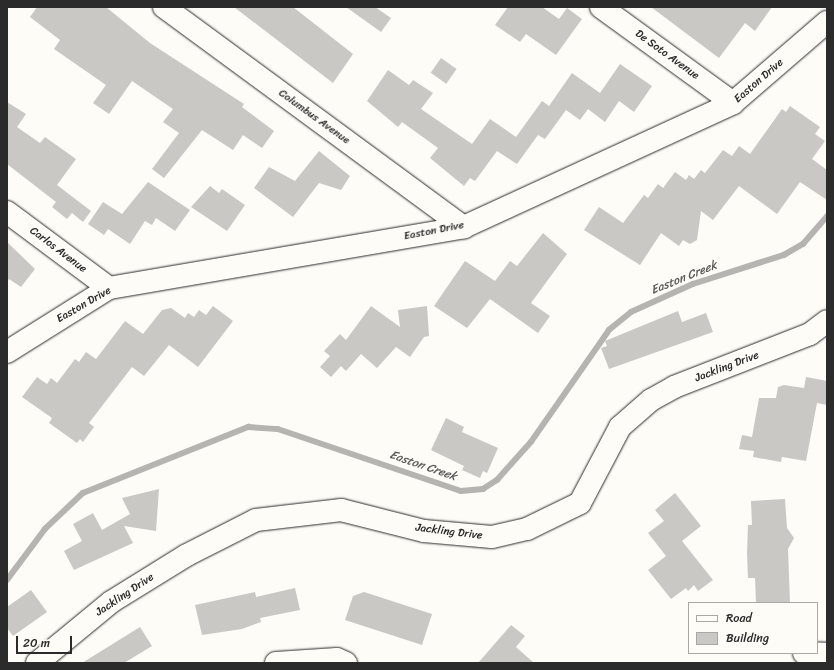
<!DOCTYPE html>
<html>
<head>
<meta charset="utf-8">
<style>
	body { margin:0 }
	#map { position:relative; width:834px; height:670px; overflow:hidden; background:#fdfcf7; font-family:Sriracha,sans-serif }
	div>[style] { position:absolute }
	.stream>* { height:5.5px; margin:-2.75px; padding:0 2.75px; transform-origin:2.75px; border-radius:2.75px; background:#b5b4b1 }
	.building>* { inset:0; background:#c9c8c4; transform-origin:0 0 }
	.roads { filter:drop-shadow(0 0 1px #2b2b2b) drop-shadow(0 0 1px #2b2b2b) }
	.minor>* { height:22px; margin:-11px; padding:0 11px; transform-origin:11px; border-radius:11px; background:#fdfcf7 }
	span { translate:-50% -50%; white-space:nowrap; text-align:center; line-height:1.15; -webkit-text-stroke:3px #fdfcf7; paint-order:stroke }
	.street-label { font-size:11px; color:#2b2b2b }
	.water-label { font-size:12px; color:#5b5b5a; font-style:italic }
	.frame { position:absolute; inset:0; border:8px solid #2b2b2b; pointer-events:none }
	.legend { position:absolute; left:688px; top:602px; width:130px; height:52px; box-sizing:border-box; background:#fdfcf7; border:1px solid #a9a8a5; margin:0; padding:5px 7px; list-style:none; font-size:12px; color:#2b2b2b }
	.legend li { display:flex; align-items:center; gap:8px; height:20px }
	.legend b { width:20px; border:1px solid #a9a8a5 }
	.scale { position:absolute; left:16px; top:636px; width:56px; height:18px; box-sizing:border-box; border:2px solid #2b2b2b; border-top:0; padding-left:5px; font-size:12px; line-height:14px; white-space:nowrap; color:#2b2b2b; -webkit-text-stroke:3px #fdfcf7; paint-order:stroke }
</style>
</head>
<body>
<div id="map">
	<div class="stream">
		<i style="left:7px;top:580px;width:64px;rotate:-53.3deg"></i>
		<i style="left:45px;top:529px;width:52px;rotate:-43.5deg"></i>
		<i style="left:83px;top:493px;width:178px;rotate:-21.8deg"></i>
		<i style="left:248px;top:427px;width:30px;rotate:4deg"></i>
		<i style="left:278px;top:429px;width:193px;rotate:18.7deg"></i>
		<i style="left:461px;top:491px;width:22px;rotate:-5deg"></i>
		<i style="left:483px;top:489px;width:17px;rotate:-33deg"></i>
		<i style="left:497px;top:480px;width:51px;rotate:-48.2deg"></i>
		<i style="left:531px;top:442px;width:136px;rotate:-55.1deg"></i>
		<i style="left:609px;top:330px;width:28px;rotate:-39deg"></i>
		<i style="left:631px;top:312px;width:68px;rotate:-24.3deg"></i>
		<i style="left:693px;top:284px;width:96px;rotate:-17.7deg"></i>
		<i style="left:784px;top:255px;width:22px;rotate:-30deg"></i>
		<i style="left:803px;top:244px;width:37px;rotate:-49deg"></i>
	</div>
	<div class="building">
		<i style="clip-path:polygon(37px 7px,106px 7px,150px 43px,244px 104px,242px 107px,274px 131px,262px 148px,243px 135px,233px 150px,202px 130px,164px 178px,152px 169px,179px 133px,163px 122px,173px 109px,132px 81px,109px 114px,93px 103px,106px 85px,54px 49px,60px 40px,30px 17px)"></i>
		<i style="clip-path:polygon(234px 7px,293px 7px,353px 54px,333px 83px)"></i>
		<i style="clip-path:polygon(346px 7px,375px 7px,391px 18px,381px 32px)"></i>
		<i style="clip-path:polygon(508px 7px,542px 7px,559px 19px,567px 8px,582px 19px,556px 55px,526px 34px,520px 42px,495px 25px)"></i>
		<i style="clip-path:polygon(651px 7px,772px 7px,755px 31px,745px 23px,719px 58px)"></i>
		<i style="left:441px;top:58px;width:19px;height:18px;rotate:35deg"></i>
		<i style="clip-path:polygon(620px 64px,652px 86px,634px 112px,619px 101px,605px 122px,588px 109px,580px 120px,566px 110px,545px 139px,538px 135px,517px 164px,497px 151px,475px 181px,470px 178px,464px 186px,430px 158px,438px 148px,402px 122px,398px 127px,367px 101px,388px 70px,409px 85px,413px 80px,433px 93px,421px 109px,472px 144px,490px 119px,516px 137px,542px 101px,549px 106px,572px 73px,600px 93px)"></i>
		<i style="clip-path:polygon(7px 102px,26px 114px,17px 127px,40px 143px,45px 137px,76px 159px,57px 185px,91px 211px,83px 222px,72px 213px,67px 219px,52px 207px,56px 202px,7px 164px)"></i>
		<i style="clip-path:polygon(790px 106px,820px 127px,815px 134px,825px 141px,812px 159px,827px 170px,827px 200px,800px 182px,777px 214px,739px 186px,713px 220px,701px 211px,697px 240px,690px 244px,683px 240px,679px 246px,661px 233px,640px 265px,584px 230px,599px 207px,623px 223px,644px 195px,648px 198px,658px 184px,663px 188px,675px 172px,686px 180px,689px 175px,694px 179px,701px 170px,705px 173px,723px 150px,732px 156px,739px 146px,750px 154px,782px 109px,786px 112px)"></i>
		<i style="clip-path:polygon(319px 151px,350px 176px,341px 190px,319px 183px,293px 217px,254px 188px,269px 167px,295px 181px)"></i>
		<i style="clip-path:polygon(148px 182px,190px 210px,175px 231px,156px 218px,152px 225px,145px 221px,130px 244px,108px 229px,104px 235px,88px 224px,103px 202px,122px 214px)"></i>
		<i style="clip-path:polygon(210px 186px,219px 193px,222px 189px,245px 205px,227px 231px,191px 207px)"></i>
		<i style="clip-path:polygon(543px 233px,567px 254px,531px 303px,550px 316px,538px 333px,490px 299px,467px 328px,434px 306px,465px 261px,495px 281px,510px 261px,517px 266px)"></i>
		<i style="clip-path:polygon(7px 242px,35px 269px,21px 287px,9px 279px,7px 282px)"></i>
		<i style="clip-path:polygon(213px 306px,233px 321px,198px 367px,169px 345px,144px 376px,132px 367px,89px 423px,94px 427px,83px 442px,80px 439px,77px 443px,49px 423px,52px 418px,22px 397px,37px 377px,47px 384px,51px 378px,57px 383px,75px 359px,79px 362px,86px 352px,96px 359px,125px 321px,143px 334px,162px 310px,171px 308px,185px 318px,188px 313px,194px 317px,199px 310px,206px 315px)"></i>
		<i style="clip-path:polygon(371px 306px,400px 327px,398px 310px,427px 306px,429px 336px,424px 337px,410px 357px,396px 347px,377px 368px,361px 354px,346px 371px,341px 366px,331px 377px,320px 367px,330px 356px,324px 351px,340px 334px,346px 340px)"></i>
		<i style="clip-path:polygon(678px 311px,682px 322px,706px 313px,713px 332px,609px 369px,601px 348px,607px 346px,605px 341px)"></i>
		<i style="clip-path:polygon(806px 377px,827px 381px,827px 405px,817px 403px,806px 461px,782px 457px,781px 462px,753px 457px,754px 451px,739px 449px,742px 435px,752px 437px,759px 398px,776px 398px,778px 387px,784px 385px,804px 388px)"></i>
		<i style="clip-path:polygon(446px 418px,464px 427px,462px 432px,498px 448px,487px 473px,483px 471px,480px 478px,462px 470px,464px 466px,431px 450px)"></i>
		<i style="clip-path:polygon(159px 489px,156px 531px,124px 526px,133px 543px,74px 570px,64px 551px,82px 541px,73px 524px,93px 513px,102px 530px,130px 514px,122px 498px)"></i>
		<i style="clip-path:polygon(675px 493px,701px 526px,682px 541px,713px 580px,698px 591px,694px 585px,688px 591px,686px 588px,671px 599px,648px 570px,666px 556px,648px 533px,664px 521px,655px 510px)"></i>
		<i style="clip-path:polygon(785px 499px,787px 528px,794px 538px,788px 549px,790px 603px,756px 603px,755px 578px,748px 578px,747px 553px,748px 525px,752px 525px,751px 501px)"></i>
		<i style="clip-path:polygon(295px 588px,300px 610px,260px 618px,261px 622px,242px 629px,202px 635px,195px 605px,255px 592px,256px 597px)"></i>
		<i style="clip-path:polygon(31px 590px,47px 612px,13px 636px,7px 628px,7px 607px)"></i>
		<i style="clip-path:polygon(364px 592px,432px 614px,422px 645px,345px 620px,353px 596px)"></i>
		<i style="clip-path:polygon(511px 625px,525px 636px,516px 647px,534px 663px,478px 663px)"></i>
		<i style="clip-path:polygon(140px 627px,152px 646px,124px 663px,82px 663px)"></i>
	</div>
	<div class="roads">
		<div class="minor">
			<i style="left:164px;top:7px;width:372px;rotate:36.3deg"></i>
			<i style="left:601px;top:7px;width:163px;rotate:36deg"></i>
			<i style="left:7px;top:212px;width:127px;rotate:36.7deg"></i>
			<i style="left:7px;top:352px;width:120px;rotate:-32.1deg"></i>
			<i style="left:109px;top:288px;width:360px;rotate:-9.7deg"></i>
			<i style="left:464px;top:227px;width:296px;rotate:-24.7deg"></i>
			<i style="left:733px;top:103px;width:124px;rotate:-40.8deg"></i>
			<i style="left:804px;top:653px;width:23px;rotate:2deg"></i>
			<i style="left:37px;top:663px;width:96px;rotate:-39.5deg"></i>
			<i style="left:111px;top:602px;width:89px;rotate:-31.7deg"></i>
			<i style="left:187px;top:555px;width:77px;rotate:-26.9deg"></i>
			<i style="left:256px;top:520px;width:86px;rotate:-6.7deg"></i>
			<i style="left:341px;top:510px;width:86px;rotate:14.2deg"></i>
			<i style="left:424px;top:531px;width:68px;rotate:5deg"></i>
			<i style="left:492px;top:537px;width:36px;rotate:-13deg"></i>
			<i style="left:527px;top:529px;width:59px;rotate:-26.1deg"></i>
			<i style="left:580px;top:503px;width:86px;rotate:-62.2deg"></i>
			<i style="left:620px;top:427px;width:41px;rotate:-41.1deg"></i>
			<i style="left:651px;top:400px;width:26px;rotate:-29deg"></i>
			<i style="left:674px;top:387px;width:146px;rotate:-21.3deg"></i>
			<i style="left:810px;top:334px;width:21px;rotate:-37deg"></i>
			<i style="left:276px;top:663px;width:61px;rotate:-3.8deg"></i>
			<i style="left:337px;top:659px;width:10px;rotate:24deg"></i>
		</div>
	</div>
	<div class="street-label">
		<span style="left:667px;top:55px;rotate:36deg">De Soto Avenue</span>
		<span style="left:759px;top:81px;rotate:-41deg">Easton Drive</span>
		<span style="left:314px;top:117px;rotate:36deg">Columbus Avenue</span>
		<span style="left:434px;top:231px;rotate:-11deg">Easton Drive</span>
		<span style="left:58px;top:250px;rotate:37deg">Carlos Avenue</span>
		<span style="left:84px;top:305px;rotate:-30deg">Easton Drive</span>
		<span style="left:727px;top:367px;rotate:-21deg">Jackling Drive</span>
		<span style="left:449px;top:532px;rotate:7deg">Jackling Drive</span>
		<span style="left:125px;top:595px;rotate:-34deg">Jackling Drive</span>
	</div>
	<div class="water-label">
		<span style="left:684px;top:278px;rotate:-22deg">Easton Creek</span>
		<span style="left:423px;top:466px;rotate:19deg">Easton Creek</span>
	</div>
	<div class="frame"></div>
	<ul class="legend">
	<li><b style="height:5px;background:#fdfcf7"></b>Road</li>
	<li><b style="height:11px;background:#c9c8c4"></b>Building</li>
	</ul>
	<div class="scale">20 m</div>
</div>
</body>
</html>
